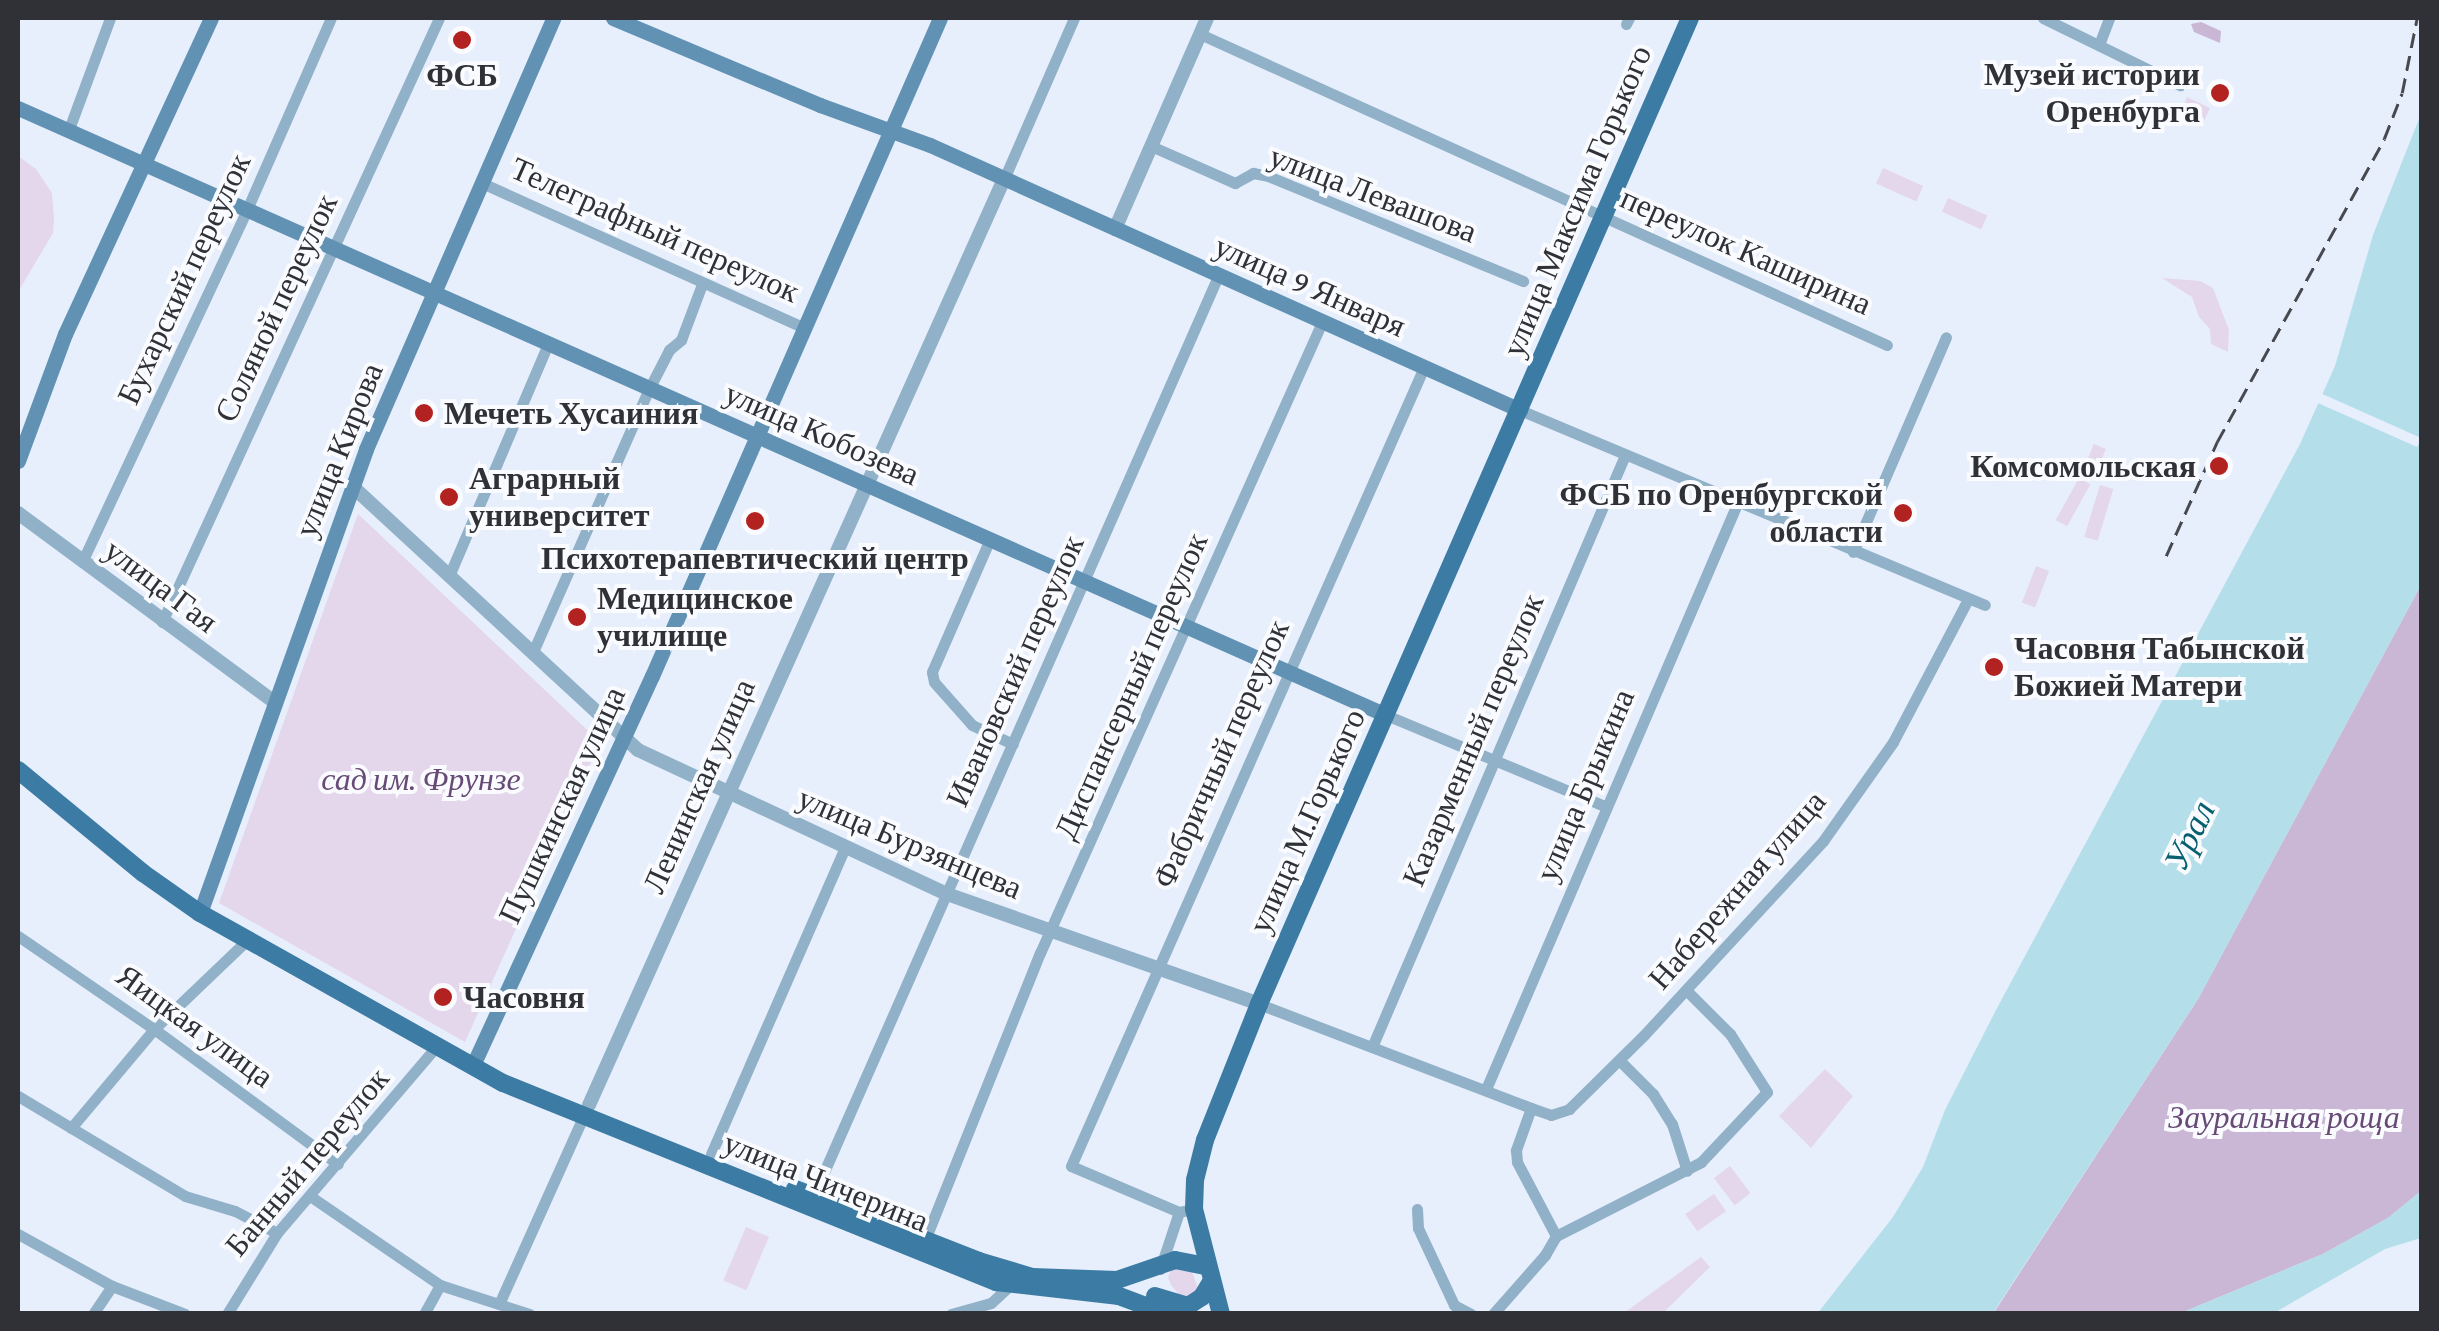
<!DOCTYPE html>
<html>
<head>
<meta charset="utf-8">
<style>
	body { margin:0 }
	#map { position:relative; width:2439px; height:1331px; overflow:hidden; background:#e7eefc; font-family:"Crimson Pro",serif }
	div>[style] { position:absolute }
	.green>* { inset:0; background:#e4d7eb; transform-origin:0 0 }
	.forest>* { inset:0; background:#cab6d5 }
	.water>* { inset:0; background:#b4dfea }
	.pier>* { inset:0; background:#e7eefc; transform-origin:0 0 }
	.minor>* { height:11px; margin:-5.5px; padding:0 5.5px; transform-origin:5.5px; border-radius:5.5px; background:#90b1c7 }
	.tertiary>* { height:14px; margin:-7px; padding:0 7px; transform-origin:7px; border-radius:7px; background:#90b1c7 }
	.secondary>* { height:15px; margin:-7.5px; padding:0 7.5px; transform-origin:7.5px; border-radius:7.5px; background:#6192b3 }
	.primary>* { height:18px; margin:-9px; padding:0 9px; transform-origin:9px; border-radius:9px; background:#3b7ba4 }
	.rail>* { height:2.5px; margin-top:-1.25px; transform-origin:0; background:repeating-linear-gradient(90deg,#47494f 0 15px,transparent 0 23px) }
	.dots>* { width:28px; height:28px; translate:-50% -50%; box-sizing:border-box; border:5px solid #fafbfe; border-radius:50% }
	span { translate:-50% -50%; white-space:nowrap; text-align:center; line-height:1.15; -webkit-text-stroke:8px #fafbfe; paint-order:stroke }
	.poi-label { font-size:32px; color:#2f3136; font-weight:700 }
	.right { translate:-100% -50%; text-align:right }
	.left { translate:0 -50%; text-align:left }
	.street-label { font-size:32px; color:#2f3136 }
	.park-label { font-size:32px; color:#674a76; font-style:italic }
	.water-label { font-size:35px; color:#076070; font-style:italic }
	.frame { position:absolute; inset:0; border:20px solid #2f3136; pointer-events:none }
</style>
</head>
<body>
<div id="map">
	<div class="green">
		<i style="clip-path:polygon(2187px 97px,2210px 108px,2203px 123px,2187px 115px,2183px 107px)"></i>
		<i style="clip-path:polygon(18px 156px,36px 169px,52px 193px,54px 219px,53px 233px,18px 292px)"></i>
		<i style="left:1883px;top:168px;width:44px;height:17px;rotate:24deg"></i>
		<i style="left:1948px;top:198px;width:43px;height:15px;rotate:24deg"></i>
		<i style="clip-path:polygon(2162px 278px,2200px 281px,2213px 288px,2229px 330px,2228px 352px,2211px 344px,2210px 329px,2199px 317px,2192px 297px)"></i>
		<i style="left:2094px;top:444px;width:13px;height:30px;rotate:23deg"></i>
		<i style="left:2079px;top:478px;width:13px;height:48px;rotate:29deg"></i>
		<i style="left:2100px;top:485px;width:14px;height:54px;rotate:17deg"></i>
		<i style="clip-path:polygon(358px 514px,600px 742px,465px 1042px,219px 903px)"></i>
		<i style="left:2036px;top:566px;width:14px;height:39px;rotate:21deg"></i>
		<i style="clip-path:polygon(1825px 1069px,1853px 1096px,1811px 1148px,1779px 1116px)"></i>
		<i style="left:1730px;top:1166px;width:34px;height:20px;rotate:53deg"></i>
		<i style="left:1714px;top:1194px;width:21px;height:35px;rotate:55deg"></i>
		<i style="left:746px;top:1227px;width:25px;height:58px;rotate:23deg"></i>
		<i style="clip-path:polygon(1701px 1257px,1710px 1267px,1663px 1313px,1624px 1313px)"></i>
		<i style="clip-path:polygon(1173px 1266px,1192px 1272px,1199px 1291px,1195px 1297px,1182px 1298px,1171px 1285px,1168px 1277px)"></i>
	</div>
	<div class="forest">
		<i style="clip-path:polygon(2201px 22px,2221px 31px,2220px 43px,2194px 32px,2191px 24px)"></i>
		<i style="clip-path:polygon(2421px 585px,2421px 1191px,2388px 1218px,2323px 1254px,2181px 1313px,1993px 1314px,2198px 999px)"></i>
	</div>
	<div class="water">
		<i style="clip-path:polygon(2421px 114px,2421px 585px,2198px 999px,1993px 1313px,1817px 1314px,1893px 1217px,1923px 1167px,1945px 1110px,1996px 1010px,2300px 444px,2335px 366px,2373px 235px)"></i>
		<i style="clip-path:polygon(2421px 1191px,2421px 1238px,2385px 1249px,2274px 1313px,2181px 1313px,2323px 1254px,2388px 1218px)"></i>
	</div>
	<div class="pier">
		<i style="left:2318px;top:392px;width:113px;height:10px;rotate:24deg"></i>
	</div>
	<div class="minor">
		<i style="left:2043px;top:18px;width:153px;rotate:26.1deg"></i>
		<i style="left:1626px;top:24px;width:7px;rotate:-63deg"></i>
		<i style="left:1200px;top:34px;width:754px;rotate:24.36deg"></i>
		<i style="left:2100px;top:42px;width:26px;rotate:-69deg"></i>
		<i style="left:69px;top:129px;width:118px;rotate:-69.7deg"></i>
		<i style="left:1151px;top:146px;width:92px;rotate:23.8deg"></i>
		<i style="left:1235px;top:183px;width:21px;rotate:-29deg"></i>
		<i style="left:1253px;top:173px;width:15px;rotate:11deg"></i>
		<i style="left:1268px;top:176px;width:276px;rotate:22.4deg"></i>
		<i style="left:1004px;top:179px;width:176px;rotate:-66.5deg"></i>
		<i style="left:482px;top:183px;width:354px;rotate:24.2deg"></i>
		<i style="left:1520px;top:410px;width:504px;rotate:22.75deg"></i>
		<i style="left:990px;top:539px;width:145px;rotate:113.6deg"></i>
		<i style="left:932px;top:672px;width:10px;rotate:79deg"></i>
		<i style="left:934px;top:682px;width:57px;rotate:48.5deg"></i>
		<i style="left:972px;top:725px;width:45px;rotate:24.9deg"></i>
		<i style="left:1853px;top:552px;width:234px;rotate:-66.6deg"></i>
		<i style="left:82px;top:562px;width:392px;rotate:-64.9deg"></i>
		<i style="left:248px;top:207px;width:206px;rotate:-66.3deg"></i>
		<i style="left:449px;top:576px;width:254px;rotate:-66.9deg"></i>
		<i style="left:162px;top:622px;width:664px;rotate:-65.36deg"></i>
		<i style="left:532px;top:654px;width:292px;rotate:-66.2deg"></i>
		<i style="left:650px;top:387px;width:42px;rotate:-62.8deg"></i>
		<i style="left:669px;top:350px;width:16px;rotate:-40deg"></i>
		<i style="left:681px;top:340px;width:60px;rotate:-69.4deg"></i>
		<i style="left:1386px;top:715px;width:237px;rotate:22.6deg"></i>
		<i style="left:18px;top:936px;width:165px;rotate:34.4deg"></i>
		<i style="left:154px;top:1029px;width:228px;rotate:36.3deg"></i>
		<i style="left:1259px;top:1004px;width:291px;rotate:20.9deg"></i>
		<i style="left:1531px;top:1108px;width:21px;rotate:19deg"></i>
		<i style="left:1551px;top:1115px;width:19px;rotate:-18deg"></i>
		<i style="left:1569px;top:1109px;width:105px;rotate:-44.6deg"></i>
		<i style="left:1644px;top:1035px;width:264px;rotate:-47.3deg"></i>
		<i style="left:1823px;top:841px;width:121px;rotate:-54.7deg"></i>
		<i style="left:1893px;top:742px;width:161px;rotate:-62.3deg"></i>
		<i style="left:1372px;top:1047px;width:644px;rotate:-66.86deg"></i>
		<i style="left:1620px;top:1061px;width:47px;rotate:45deg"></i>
		<i style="left:1653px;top:1094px;width:36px;rotate:58deg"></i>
		<i style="left:1672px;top:1124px;width:49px;rotate:72.3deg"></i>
		<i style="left:1486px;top:1089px;width:637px;rotate:-66.78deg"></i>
		<i style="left:18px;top:1096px;width:195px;rotate:30.9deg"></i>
		<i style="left:185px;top:1196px;width:52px;rotate:16.7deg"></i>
		<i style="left:235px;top:1211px;width:47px;rotate:27.6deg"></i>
		<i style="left:1531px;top:1108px;width:45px;rotate:109.7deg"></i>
		<i style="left:1516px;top:1150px;width:12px;rotate:85deg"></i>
		<i style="left:1517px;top:1162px;width:84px;rotate:62.2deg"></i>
		<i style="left:71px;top:1128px;width:129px;rotate:-50deg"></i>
		<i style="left:154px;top:1029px;width:127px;rotate:-43.7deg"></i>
		<i style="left:711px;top:1154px;width:334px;rotate:-66.4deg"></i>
		<i style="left:310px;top:1196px;width:158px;rotate:34.4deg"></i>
		<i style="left:440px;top:1285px;width:94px;rotate:18deg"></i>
		<i style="left:813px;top:1197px;width:1006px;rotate:-66.26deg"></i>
		<i style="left:1194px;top:1209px;width:15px;rotate:169deg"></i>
		<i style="left:1179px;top:1212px;width:117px;rotate:-156.9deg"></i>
		<i style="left:1071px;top:1166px;width:874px;rotate:-66.16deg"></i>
		<i style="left:1417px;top:1209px;width:19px;rotate:87deg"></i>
		<i style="left:1418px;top:1228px;width:85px;rotate:64.9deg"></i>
		<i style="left:1454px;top:1305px;width:19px;rotate:28deg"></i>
		<i style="left:18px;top:1234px;width:107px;rotate:29deg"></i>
		<i style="left:112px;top:1286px;width:78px;rotate:21deg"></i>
		<i style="left:925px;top:1240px;width:309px;rotate:-68.2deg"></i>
		<i style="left:1040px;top:953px;width:691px;rotate:-65.92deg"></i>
		<i style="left:1160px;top:1269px;width:60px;rotate:-71.6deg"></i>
		<i style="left:499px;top:1304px;width:207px;rotate:-65.8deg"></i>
		<i style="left:93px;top:1314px;width:34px;rotate:-56deg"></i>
		<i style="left:227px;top:1314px;width:95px;rotate:-58.3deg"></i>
		<i style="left:277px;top:1233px;width:243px;rotate:-49.5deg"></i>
		<i style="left:424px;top:1314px;width:33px;rotate:-61deg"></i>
		<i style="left:951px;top:1314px;width:41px;rotate:-15.4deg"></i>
		<i style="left:991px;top:1303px;width:26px;rotate:-43deg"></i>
		<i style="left:1493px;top:1314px;width:79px;rotate:-48.6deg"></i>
		<i style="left:1545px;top:1255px;width:22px;rotate:-60deg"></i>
		<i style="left:1556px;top:1236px;width:163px;rotate:-27deg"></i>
		<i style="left:1701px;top:1162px;width:96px;rotate:-46.7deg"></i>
		<i style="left:1767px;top:1092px;width:69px;rotate:-122.5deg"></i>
		<i style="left:1730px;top:1034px;width:62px;rotate:-135deg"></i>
	</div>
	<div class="tertiary">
		<i style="left:1115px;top:229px;width:230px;rotate:-66.4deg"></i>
		<i style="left:352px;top:486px;width:389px;rotate:42.7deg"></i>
		<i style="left:638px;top:750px;width:341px;rotate:25deg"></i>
		<i style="left:947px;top:894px;width:331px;rotate:19.4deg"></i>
		<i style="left:18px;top:513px;width:317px;rotate:36.4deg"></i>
		<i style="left:589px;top:1105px;width:1015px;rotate:-65.86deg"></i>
	</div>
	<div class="secondary">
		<i style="left:613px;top:18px;width:225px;rotate:22.8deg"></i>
		<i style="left:820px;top:105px;width:117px;rotate:20deg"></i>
		<i style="left:930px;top:145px;width:647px;rotate:24.19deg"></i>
		<i style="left:18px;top:108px;width:1497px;rotate:23.93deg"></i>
		<i style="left:18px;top:461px;width:135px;rotate:-69.7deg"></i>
		<i style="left:65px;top:334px;width:348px;rotate:-65.2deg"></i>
		<i style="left:200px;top:913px;width:493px;rotate:-70.3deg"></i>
		<i style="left:366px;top:449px;width:470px;rotate:-66.5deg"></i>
		<i style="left:473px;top:1065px;width:428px;rotate:-65.3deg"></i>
		<i style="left:652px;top:676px;width:718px;rotate:-66.36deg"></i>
	</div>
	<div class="primary">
		<i style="left:18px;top:770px;width:162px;rotate:39.5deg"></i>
		<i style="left:143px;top:873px;width:70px;rotate:35.1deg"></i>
		<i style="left:200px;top:913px;width:347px;rotate:29.3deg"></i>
		<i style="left:503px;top:1083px;width:532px;rotate:21.98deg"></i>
		<i style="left:996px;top:1282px;width:124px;rotate:6.5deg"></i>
		<i style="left:1119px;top:1296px;width:51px;rotate:20.6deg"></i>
		<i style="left:795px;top:1189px;width:198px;rotate:21.4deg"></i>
		<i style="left:979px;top:1261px;width:55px;rotate:16.8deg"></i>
		<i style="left:1032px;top:1277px;width:85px;rotate:2deg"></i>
		<i style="left:1117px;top:1280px;width:61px;rotate:-19deg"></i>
		<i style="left:1175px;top:1260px;width:33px;rotate:11deg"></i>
		<i style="left:1155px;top:1296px;width:34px;rotate:17deg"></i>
		<i style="left:1188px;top:1306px;width:17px;rotate:-33deg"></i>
		<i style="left:1202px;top:1297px;width:17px;rotate:-59deg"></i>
		<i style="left:1221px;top:1314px;width:108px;rotate:-104.4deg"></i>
		<i style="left:1194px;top:1209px;width:29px;rotate:-88deg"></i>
		<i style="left:1195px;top:1180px;width:41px;rotate:-76deg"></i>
		<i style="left:1205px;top:1140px;width:146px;rotate:-68.3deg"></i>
		<i style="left:1259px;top:1004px;width:1076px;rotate:-66.39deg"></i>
	</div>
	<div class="rail">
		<i style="left:2166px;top:556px;width:125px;rotate:-65.9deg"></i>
		<i style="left:2217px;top:442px;width:346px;rotate:-61.1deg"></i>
		<i style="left:2384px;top:139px;width:49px;rotate:-68.6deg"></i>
		<i style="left:2402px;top:93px;width:76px;rotate:-78.7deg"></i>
	</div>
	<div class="dots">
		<i style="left:462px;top:40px;background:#b22220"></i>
		<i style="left:2220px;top:93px;background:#b22220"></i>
		<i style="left:424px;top:413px;background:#b22220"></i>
		<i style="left:2219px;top:466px;background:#b22220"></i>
		<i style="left:449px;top:497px;background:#b22220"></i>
		<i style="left:1903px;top:513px;background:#b22220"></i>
		<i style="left:755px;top:521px;background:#b22220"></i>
		<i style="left:577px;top:617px;background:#b22220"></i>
		<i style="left:1994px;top:667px;background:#b22220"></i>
		<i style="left:443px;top:997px;background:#b22220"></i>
	</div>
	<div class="poi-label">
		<span style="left:462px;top:75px">ФСБ</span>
		<span class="right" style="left:2200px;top:93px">Музей истории<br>Оренбурга</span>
		<span class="left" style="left:444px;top:413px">Мечеть Хусаиния</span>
		<span class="right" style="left:2196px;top:466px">Комсомольская</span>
		<span class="left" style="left:469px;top:497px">Аграрный<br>университет</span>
		<span class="right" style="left:1883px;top:513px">ФСБ по Оренбургской<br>области</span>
		<span style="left:755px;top:558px">Психотерапевтический центр</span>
		<span class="left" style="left:597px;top:617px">Медицинское<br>училище</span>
		<span class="left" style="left:2014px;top:667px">Часовня Табынской<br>Божией Матери</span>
		<span class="left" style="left:463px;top:997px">Часовня</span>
	</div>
	<div class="street-label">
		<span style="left:1373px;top:194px;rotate:21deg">улица Левашова</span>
		<span style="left:1577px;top:201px;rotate:-67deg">улица Максима Горького</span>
		<span style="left:655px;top:230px;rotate:24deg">Телеграфный переулок</span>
		<span style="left:1746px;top:251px;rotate:24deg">переулок Каширина</span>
		<span style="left:184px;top:279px;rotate:-65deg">Бухарский переулок</span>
		<span style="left:1310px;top:286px;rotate:24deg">улица 9 Января</span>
		<span style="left:276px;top:308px;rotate:-65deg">Соляной переулок</span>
		<span style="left:822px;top:434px;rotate:24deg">улица Кобозева</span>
		<span style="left:339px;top:450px;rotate:-68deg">улица Кирова</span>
		<span style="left:161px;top:586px;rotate:37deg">улица Гая</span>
		<span style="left:1015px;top:671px;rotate:-66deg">Ивановский переулок</span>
		<span style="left:1131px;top:686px;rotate:-66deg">Диспансерный переулок</span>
		<span style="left:1473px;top:740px;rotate:-67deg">Казарменный переулок</span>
		<span style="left:1221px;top:754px;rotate:-66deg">Фабричный переулок</span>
		<span style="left:1585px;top:785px;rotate:-67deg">улица Брыкина</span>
		<span style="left:699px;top:786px;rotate:-66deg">Ленинская улица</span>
		<span style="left:562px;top:805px;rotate:-65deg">Пушкинская улица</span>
		<span style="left:1307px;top:821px;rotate:-66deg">улица М.Горького</span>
		<span style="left:910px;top:843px;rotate:23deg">улица Бурзянцева</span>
		<span style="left:1737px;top:890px;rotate:-49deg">Набережная улица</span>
		<span style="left:195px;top:1026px;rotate:36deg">Яицкая улица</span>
		<span style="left:307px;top:1162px;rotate:-50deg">Банный переулок</span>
		<span style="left:826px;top:1182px;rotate:22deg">улица Чичерина</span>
	</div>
	<div class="park-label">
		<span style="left:421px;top:779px">сад им. Фрунзе</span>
		<span style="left:2284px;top:1117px">Зауральная роща</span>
	</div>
	<div class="water-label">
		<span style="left:2190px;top:836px;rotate:-64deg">Урал</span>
	</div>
	<div class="frame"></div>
</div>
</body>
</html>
